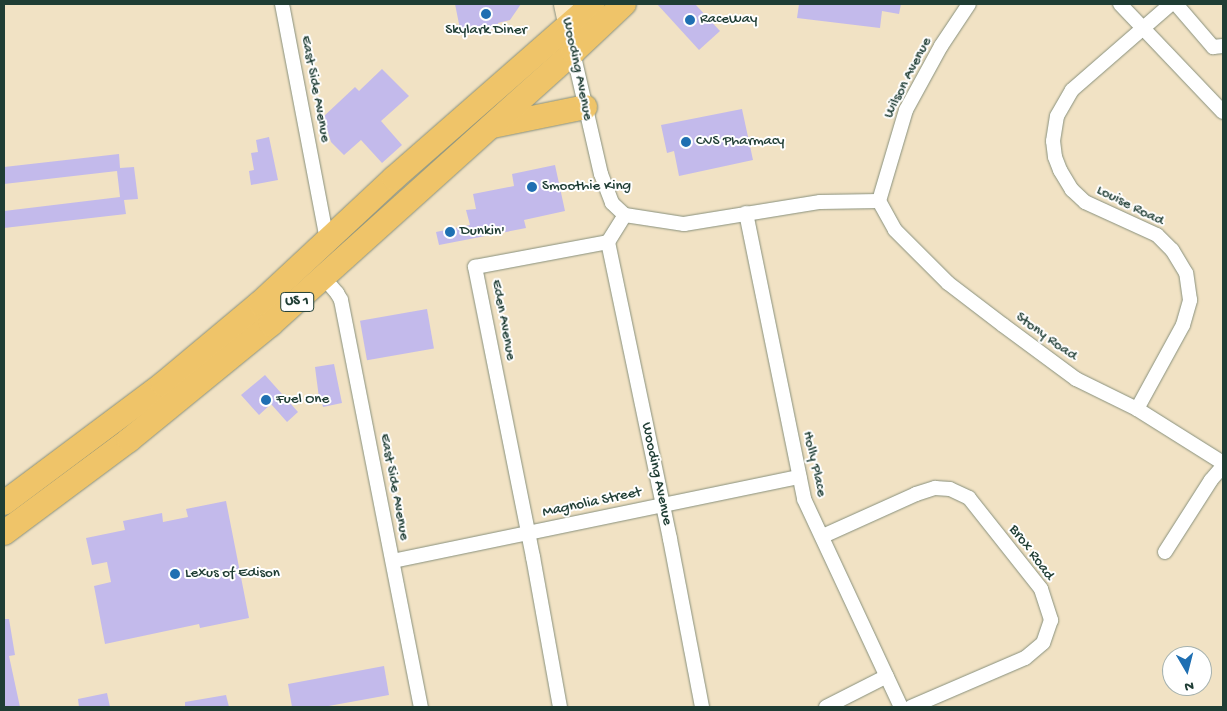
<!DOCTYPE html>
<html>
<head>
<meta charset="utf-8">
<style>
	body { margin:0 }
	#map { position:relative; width:1227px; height:711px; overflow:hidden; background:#f1e2c4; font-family:"Gochi Hand",sans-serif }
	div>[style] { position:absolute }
	.building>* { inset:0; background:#c3baeb; transform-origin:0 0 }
	.roads { filter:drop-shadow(0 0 1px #88907c) drop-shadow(0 0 1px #88907c) }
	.street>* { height:14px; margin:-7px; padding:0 7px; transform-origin:7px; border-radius:7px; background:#fff }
	.secondary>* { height:19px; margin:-9.5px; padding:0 9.5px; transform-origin:9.5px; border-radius:9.5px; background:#f9e7c3 }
	.highway>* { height:24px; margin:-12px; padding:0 12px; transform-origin:12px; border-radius:12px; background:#efc469 }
	.dots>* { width:14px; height:14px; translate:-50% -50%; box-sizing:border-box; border:2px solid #fff; border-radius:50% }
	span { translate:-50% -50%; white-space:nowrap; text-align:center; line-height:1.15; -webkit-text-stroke:4px #fff; paint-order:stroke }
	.shield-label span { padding:1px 4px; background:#fff; border:1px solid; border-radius:4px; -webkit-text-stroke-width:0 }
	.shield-label { font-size:14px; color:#1f3d34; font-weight:700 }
	.poi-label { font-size:15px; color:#1f3d34 }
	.left { translate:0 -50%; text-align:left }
	.street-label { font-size:15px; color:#1f3d34 }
	.frame { position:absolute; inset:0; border:5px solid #1f3d34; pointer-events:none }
	.north { position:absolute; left:1162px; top:646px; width:50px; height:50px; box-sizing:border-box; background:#fff; border:1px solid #a5b1ae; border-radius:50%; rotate:172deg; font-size:14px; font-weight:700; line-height:20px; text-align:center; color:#1f3d34 }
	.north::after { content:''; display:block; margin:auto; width:18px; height:22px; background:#1f6fb2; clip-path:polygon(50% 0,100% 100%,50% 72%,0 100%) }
</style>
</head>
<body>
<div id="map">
	<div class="building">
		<i style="clip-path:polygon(455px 4px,521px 4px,510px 20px,498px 23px,499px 28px,461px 34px)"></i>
		<i style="clip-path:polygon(657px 4px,695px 4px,720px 31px,699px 50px)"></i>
		<i style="clip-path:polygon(799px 4px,901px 4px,899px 14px,882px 11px,880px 28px,797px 18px)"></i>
		<i style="clip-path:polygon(382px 69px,409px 96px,381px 121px,402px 145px,382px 163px,361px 140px,344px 155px,331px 142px,323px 117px,355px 87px,359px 91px)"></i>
		<i style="clip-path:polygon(742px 109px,753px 160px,679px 176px,674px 151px,667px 153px,661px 125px)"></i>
		<i style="clip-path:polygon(269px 137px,278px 180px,251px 185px,249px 171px,254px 170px,251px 153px,258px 152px,256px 140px)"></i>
		<i style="clip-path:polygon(119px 154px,120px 168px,134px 167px,138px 199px,124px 200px,126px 214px,4px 228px,4px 211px,120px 197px,117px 171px,4px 184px,4px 167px)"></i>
		<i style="clip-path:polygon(555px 165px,565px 211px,524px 220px,526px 228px,439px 245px,436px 232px,470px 225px,466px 210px,476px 209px,473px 194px,514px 186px,512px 174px)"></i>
		<i style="left:427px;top:309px;width:40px;height:68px;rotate:80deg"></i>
		<i style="clip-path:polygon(334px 364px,342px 403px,323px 407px,321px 398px,319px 398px,315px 367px)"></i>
		<i style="clip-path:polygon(265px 375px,298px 412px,287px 422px,271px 404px,259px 415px,241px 395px)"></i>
		<i style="clip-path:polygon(226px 501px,249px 618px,200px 628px,199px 624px,105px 644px,94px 586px,111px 582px,107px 562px,92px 565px,86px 538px,125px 530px,123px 521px,162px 513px,163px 522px,188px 517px,186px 509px)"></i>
		<i style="clip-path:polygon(4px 619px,9px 619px,15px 655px,9px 656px,20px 707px,4px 707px)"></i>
		<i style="clip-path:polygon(384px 666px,389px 695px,323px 707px,292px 707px,288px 684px)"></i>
		<i style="clip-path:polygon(107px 693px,110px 707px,79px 707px,78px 699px)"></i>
		<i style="clip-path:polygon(226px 695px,229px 707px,185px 707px,185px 702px)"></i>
	</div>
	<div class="roads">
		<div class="street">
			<i style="left:282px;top:4px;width:240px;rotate:79.2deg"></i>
			<i style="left:1120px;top:4px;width:149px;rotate:46.4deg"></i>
			<i style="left:1176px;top:4px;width:57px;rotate:49.3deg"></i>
			<i style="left:1213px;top:47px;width:10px;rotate:-6deg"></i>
			<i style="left:573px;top:52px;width:125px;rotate:77.1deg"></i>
			<i style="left:601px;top:174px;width:31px;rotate:69deg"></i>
			<i style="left:612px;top:203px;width:18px;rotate:43deg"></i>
			<i style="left:879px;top:201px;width:33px;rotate:61deg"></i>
			<i style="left:895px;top:230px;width:75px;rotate:45deg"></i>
			<i style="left:948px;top:283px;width:69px;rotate:37.4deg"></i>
			<i style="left:1003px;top:325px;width:91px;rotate:36.5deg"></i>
			<i style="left:1076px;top:379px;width:68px;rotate:26.2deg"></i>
			<i style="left:1137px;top:409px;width:102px;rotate:32.1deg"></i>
			<i style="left:879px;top:201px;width:95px;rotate:-73.5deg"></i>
			<i style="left:906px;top:110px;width:73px;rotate:-61.3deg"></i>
			<i style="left:941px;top:46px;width:50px;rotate:-56.3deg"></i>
			<i style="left:746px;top:213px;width:292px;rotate:78.5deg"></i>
			<i style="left:804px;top:499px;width:230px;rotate:65deg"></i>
			<i style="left:608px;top:242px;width:303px;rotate:78.2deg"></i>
			<i style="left:670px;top:539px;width:171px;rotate:79.2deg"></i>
			<i style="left:324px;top:278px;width:20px;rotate:49deg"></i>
			<i style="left:337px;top:293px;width:8px;rotate:60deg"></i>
			<i style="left:341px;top:300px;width:415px;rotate:78.9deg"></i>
			<i style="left:1137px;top:409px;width:96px;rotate:-61.3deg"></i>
			<i style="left:1183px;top:325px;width:26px;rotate:-74deg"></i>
			<i style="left:1190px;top:300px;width:27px;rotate:-98deg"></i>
			<i style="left:1186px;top:273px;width:27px;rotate:-121deg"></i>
			<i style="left:1172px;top:250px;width:21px;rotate:-135deg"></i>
			<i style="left:1157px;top:235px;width:79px;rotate:-155.4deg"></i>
			<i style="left:1085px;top:202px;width:18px;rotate:-137deg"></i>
			<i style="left:1072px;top:190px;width:23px;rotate:-121deg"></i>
			<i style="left:1060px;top:170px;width:14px;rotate:-111deg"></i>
			<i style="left:1055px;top:157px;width:16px;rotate:-97deg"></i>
			<i style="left:1053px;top:141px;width:25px;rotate:-81deg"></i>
			<i style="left:1057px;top:116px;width:30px;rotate:-60deg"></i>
			<i style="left:1072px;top:90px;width:131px;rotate:-41deg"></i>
			<i style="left:823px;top:536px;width:102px;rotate:-24.3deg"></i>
			<i style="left:916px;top:494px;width:20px;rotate:-18deg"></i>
			<i style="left:935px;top:488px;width:15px;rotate:4deg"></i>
			<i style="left:950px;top:489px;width:21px;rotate:25deg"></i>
			<i style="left:969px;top:498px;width:116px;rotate:51.6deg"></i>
			<i style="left:1041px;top:589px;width:33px;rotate:72deg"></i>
			<i style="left:1051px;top:620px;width:24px;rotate:109deg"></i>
			<i style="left:1043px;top:643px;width:23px;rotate:140deg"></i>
			<i style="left:1025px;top:658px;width:124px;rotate:156.7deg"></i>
			<i style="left:1165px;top:552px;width:85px;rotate:-57.4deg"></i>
			<i style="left:1211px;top:480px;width:18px;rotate:-49deg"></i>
			<i style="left:393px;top:561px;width:415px;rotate:-11.7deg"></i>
			<i style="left:560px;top:707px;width:152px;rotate:-100.2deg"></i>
			<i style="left:533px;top:557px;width:296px;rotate:-101.3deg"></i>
			<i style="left:475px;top:267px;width:135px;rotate:-10.6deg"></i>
			<i style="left:608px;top:242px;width:32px;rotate:-58deg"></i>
			<i style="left:625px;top:215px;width:60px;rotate:8.7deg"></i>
			<i style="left:684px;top:224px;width:138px;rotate:-9.2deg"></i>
			<i style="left:820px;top:202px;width:59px;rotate:-1deg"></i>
			<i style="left:826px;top:707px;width:68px;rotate:-26.9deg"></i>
		</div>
		<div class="secondary">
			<i style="left:563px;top:4px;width:34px;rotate:78deg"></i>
		</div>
		<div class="highway">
			<i style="left:492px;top:126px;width:95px;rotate:-11.5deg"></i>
			<i style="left:4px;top:503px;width:199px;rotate:-36.8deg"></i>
			<i style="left:163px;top:384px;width:126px;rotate:-39.9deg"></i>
			<i style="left:260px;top:303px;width:183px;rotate:-43deg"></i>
			<i style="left:394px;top:178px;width:264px;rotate:-41.2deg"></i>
			<i style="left:4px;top:533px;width:156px;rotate:-36.6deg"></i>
			<i style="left:129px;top:440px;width:183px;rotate:-39.2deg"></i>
			<i style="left:271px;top:324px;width:406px;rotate:-42deg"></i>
			<i style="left:573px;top:52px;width:70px;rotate:-43.3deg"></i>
		</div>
	</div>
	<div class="dots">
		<i style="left:486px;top:14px;background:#1f6fb2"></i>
		<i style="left:690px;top:20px;background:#1f6fb2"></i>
		<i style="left:686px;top:142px;background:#1f6fb2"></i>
		<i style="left:532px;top:187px;background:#1f6fb2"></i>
		<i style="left:450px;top:232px;background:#1f6fb2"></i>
		<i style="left:266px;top:400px;background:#1f6fb2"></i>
		<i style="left:175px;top:574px;background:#1f6fb2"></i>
	</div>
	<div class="shield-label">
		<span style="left:297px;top:302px">US 1</span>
	</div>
	<div class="poi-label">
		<span class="left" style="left:700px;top:20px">RaceWay</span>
		<span style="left:486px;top:31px">Skylark Diner</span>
		<span class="left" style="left:696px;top:142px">CVS Pharmacy</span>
		<span class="left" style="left:542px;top:187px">Smoothie King</span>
		<span class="left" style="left:460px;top:232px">Dunkin'</span>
		<span class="left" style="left:276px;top:400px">Fuel One</span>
		<span class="left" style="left:185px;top:574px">Lexus of Edison</span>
	</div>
	<div class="street-label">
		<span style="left:577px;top:69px;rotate:78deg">Wooding Avenue</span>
		<span style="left:908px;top:78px;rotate:-63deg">Wilson Avenue</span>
		<span style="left:315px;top:89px;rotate:79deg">East Side Avenue</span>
		<span style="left:1130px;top:206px;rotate:27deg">Louise Road</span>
		<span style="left:503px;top:320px;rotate:79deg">Eden Avenue</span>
		<span style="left:1046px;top:337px;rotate:36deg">Stony Road</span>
		<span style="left:814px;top:464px;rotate:77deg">Holly Place</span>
		<span style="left:656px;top:474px;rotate:78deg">Wooding Avenue</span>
		<span style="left:394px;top:487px;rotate:79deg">East Side Avenue</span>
		<span style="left:592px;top:503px;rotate:-12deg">Magnolia Street</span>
		<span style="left:1031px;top:553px;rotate:53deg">Brox Road</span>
	</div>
	<div class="frame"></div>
	<div class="north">N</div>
</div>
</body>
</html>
